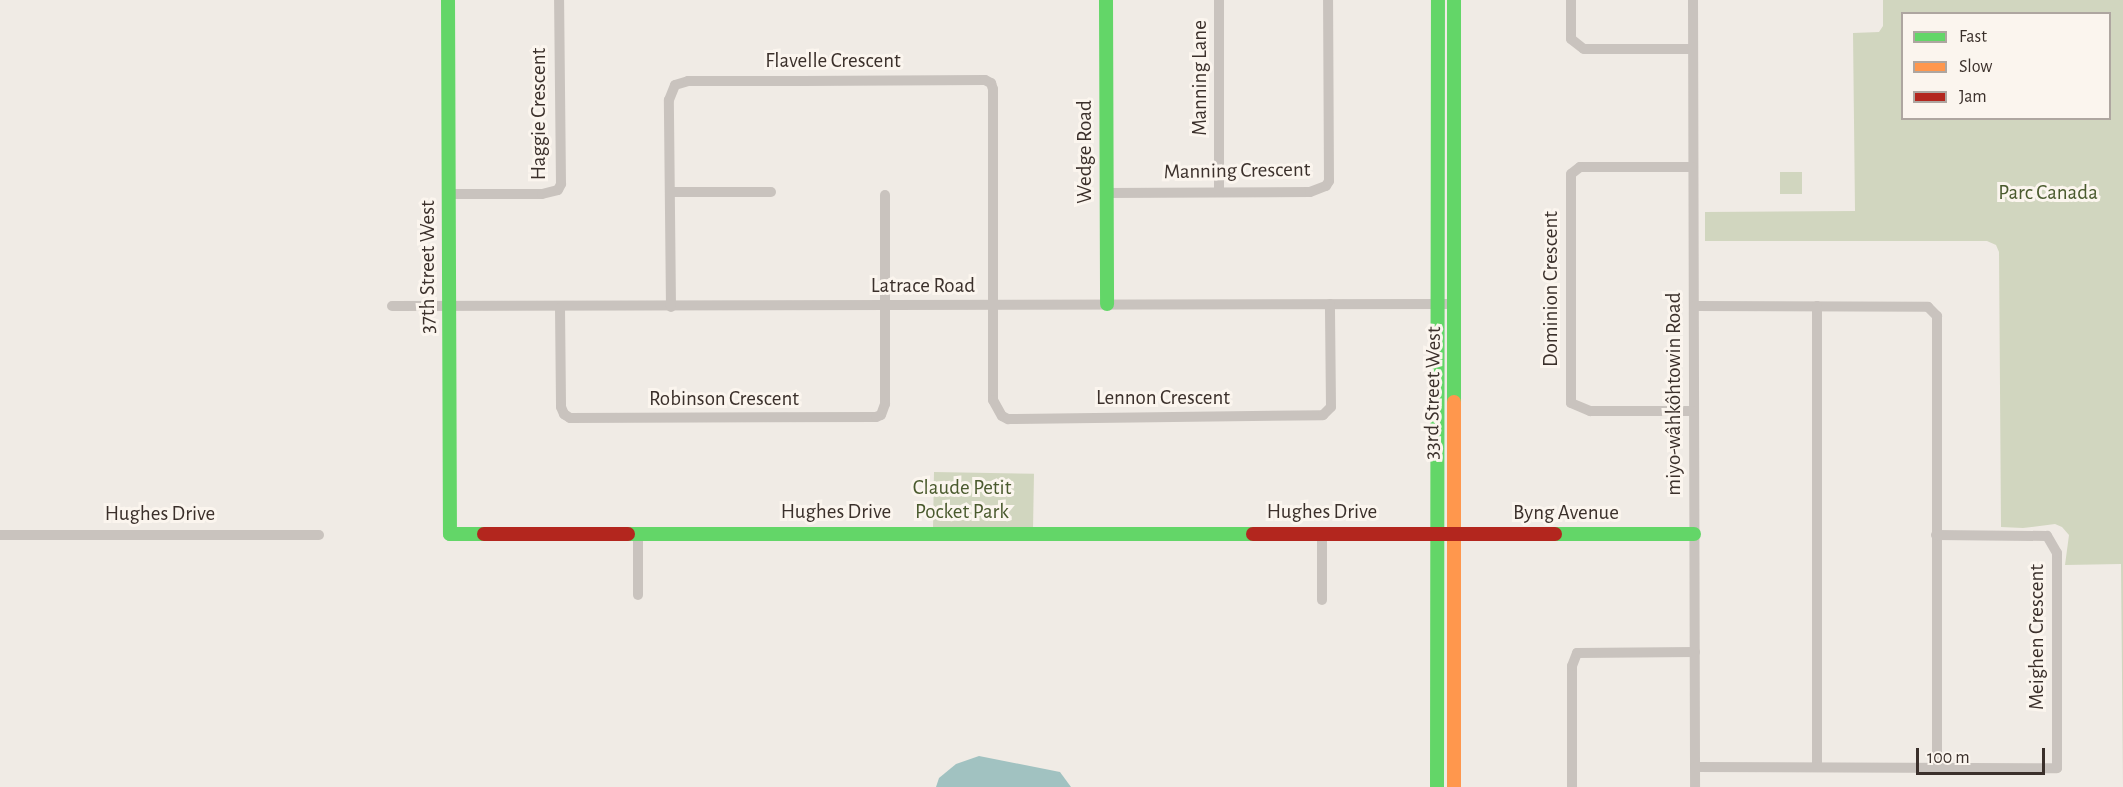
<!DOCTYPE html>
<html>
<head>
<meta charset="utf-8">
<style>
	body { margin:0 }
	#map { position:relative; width:2123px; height:787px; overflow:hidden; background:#f0ebe5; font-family:"Alegreya Sans",sans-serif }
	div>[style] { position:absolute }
	.green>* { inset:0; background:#d1d6bf; transform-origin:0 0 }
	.water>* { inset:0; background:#a1c2c1 }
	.street>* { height:10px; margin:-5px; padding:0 5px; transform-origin:5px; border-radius:5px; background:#c9c3be }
	.fast>* { height:14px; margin:-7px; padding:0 7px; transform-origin:7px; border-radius:7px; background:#63d668 }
	.slow>* { height:14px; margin:-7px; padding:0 7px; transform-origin:7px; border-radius:7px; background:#ff974d }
	.jam>* { height:14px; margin:-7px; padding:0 7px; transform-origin:7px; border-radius:7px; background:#b3261e }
	span { translate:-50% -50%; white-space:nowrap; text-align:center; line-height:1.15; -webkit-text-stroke:6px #fbf5ee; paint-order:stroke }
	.street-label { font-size:21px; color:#3b302b }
	.park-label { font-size:21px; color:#4a5a2e }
	.legend { position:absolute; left:1901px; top:12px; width:210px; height:108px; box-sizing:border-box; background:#fbf5ee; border:2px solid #aea6a0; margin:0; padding:8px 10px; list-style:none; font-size:18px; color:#3b302b }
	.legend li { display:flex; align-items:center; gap:12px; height:30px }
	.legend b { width:30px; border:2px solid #aea6a0 }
	.scale { position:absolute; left:1916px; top:748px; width:129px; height:27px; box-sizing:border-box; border:3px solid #3b302b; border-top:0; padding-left:8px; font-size:18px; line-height:21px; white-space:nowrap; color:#3b302b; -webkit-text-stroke:4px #fbf5ee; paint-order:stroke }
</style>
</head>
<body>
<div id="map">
	<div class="green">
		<i style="clip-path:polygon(evenodd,1883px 0,2123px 0,2123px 787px,2121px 564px,2065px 565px,2069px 535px,2062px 527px,2055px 524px,2023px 528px,2001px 527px,1999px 252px,1996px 245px,1987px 241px,1705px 241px,1705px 212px,1855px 211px,1853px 33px,1879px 32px,1883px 26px,1883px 0,1902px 14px,2110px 14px,2110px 118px,1902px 118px,1902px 14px)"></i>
		<i style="left:1802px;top:172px;width:22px;height:22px;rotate:90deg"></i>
		<i style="left:934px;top:472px;width:100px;height:55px;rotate:1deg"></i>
	</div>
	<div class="water">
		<i style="clip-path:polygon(979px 756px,1060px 772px,1071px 787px,936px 787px,939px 778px,956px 764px)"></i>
	</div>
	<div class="street">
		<i style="left:1219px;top:0;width:192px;rotate:90deg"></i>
		<i style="left:1571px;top:0;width:39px;rotate:90deg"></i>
		<i style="left:1571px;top:39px;width:16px;rotate:38deg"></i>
		<i style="left:1584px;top:49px;width:109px"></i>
		<i style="left:1693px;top:0;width:787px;rotate:89.85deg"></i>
		<i style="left:1692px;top:167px;width:112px;rotate:180deg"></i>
		<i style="left:1580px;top:167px;width:11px;rotate:142deg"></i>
		<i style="left:1571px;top:174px;width:229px;rotate:90deg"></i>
		<i style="left:1571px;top:403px;width:21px;rotate:23deg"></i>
		<i style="left:1590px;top:411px;width:103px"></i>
		<i style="left:671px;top:192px;width:100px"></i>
		<i style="left:1106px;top:193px;width:204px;rotate:-0.3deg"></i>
		<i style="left:1310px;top:192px;width:17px;rotate:-21deg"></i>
		<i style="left:1326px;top:186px;width:6px;rotate:-59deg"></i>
		<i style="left:1329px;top:181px;width:181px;rotate:-90.3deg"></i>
		<i style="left:449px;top:194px;width:93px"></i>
		<i style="left:542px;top:194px;width:16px;rotate:-14deg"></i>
		<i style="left:558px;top:190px;width:7px;rotate:-63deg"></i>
		<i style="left:561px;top:184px;width:184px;rotate:-90.6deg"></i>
		<i style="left:392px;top:306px;width:1063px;rotate:-0.11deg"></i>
		<i style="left:1694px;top:306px;width:234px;rotate:0.2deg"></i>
		<i style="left:1928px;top:307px;width:13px;rotate:45deg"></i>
		<i style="left:1937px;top:316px;width:451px;rotate:90deg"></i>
		<i style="left:1817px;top:306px;width:460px;rotate:90deg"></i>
		<i style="left:671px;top:307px;width:207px;rotate:-90.6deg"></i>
		<i style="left:669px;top:100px;width:16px;rotate:-68deg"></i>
		<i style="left:675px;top:85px;width:14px;rotate:-17deg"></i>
		<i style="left:688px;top:81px;width:115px"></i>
		<i style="left:803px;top:81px;width:182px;rotate:-0.3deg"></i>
		<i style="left:985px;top:80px;width:7px;rotate:27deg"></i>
		<i style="left:991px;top:83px;width:6px;rotate:72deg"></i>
		<i style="left:993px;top:89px;width:311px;rotate:90deg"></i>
		<i style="left:993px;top:400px;width:18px;rotate:61deg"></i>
		<i style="left:1002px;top:416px;width:7px;rotate:27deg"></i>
		<i style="left:1008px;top:419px;width:315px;rotate:-0.7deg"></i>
		<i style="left:1323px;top:415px;width:11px;rotate:-45deg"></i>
		<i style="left:1331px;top:407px;width:103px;rotate:-90.6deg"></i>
		<i style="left:560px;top:308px;width:99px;rotate:89.4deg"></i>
		<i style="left:561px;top:407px;width:8px;rotate:67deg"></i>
		<i style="left:564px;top:414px;width:7px;rotate:34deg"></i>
		<i style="left:570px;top:418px;width:306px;rotate:-0.2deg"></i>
		<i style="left:876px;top:417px;width:5px;rotate:-22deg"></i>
		<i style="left:881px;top:415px;width:12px;rotate:-70deg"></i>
		<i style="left:885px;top:404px;width:209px;rotate:-90deg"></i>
		<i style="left:1322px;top:533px;width:67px;rotate:90deg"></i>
		<i style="left:0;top:535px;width:319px"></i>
		<i style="left:638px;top:595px;width:62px;rotate:-90deg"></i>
		<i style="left:1695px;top:767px;width:362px;rotate:0.2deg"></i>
		<i style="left:2057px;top:768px;width:215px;rotate:-90deg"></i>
		<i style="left:2057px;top:553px;width:20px;rotate:-120deg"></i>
		<i style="left:2047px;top:536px;width:111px;rotate:-179.5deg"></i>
		<i style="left:1572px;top:787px;width:121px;rotate:-90deg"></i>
		<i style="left:1572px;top:666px;width:14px;rotate:-69deg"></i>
		<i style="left:1577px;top:653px;width:118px;rotate:-0.5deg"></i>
	</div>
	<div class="fast">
		<i style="left:448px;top:0;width:534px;rotate:89.79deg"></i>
		<i style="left:450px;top:534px;width:34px"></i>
		<i style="left:1106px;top:0;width:304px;rotate:89.8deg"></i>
		<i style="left:1454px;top:0;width:402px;rotate:90deg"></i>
		<i style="left:628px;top:534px;width:625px"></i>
		<i style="left:1555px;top:534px;width:139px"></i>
		<i style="left:1437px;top:787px;width:787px;rotate:-89.93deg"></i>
	</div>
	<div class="slow">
		<i style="left:1454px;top:402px;width:385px;rotate:90deg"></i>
	</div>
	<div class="jam">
		<i style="left:484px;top:534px;width:144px"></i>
		<i style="left:1253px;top:534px;width:302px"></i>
	</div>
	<div class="street-label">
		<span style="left:833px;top:61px">Flavelle Crescent</span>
		<span style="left:1200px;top:78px;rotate:-90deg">Manning Lane</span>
		<span style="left:539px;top:114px;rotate:-90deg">Haggie Crescent</span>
		<span style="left:1085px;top:152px;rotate:-90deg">Wedge Road</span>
		<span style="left:1237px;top:171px;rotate:-1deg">Manning Crescent</span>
		<span style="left:428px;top:267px;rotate:-90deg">37th Street West</span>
		<span style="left:923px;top:286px">Latrace Road</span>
		<span style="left:1551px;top:289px;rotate:-90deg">Dominion Crescent</span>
		<span style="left:1433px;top:393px;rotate:-89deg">33rd Street West</span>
		<span style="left:1674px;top:394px;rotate:-90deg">miyo-wâhkôhtowin Road</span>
		<span style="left:1163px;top:398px">Lennon Crescent</span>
		<span style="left:724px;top:399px">Robinson Crescent</span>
		<span style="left:836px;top:512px">Hughes Drive</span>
		<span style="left:1322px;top:512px">Hughes Drive</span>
		<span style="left:1566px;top:513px">Byng Avenue</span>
		<span style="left:160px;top:514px">Hughes Drive</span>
		<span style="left:2037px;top:637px;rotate:-90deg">Meighen Crescent</span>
	</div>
	<div class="park-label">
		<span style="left:2048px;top:193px">Parc Canada</span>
		<span style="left:962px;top:500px">Claude Petit<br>Pocket Park</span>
	</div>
	<ul class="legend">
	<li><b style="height:8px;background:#63d668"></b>Fast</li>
	<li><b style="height:8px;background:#ff974d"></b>Slow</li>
	<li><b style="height:8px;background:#b3261e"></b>Jam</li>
	</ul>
	<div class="scale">100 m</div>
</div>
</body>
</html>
